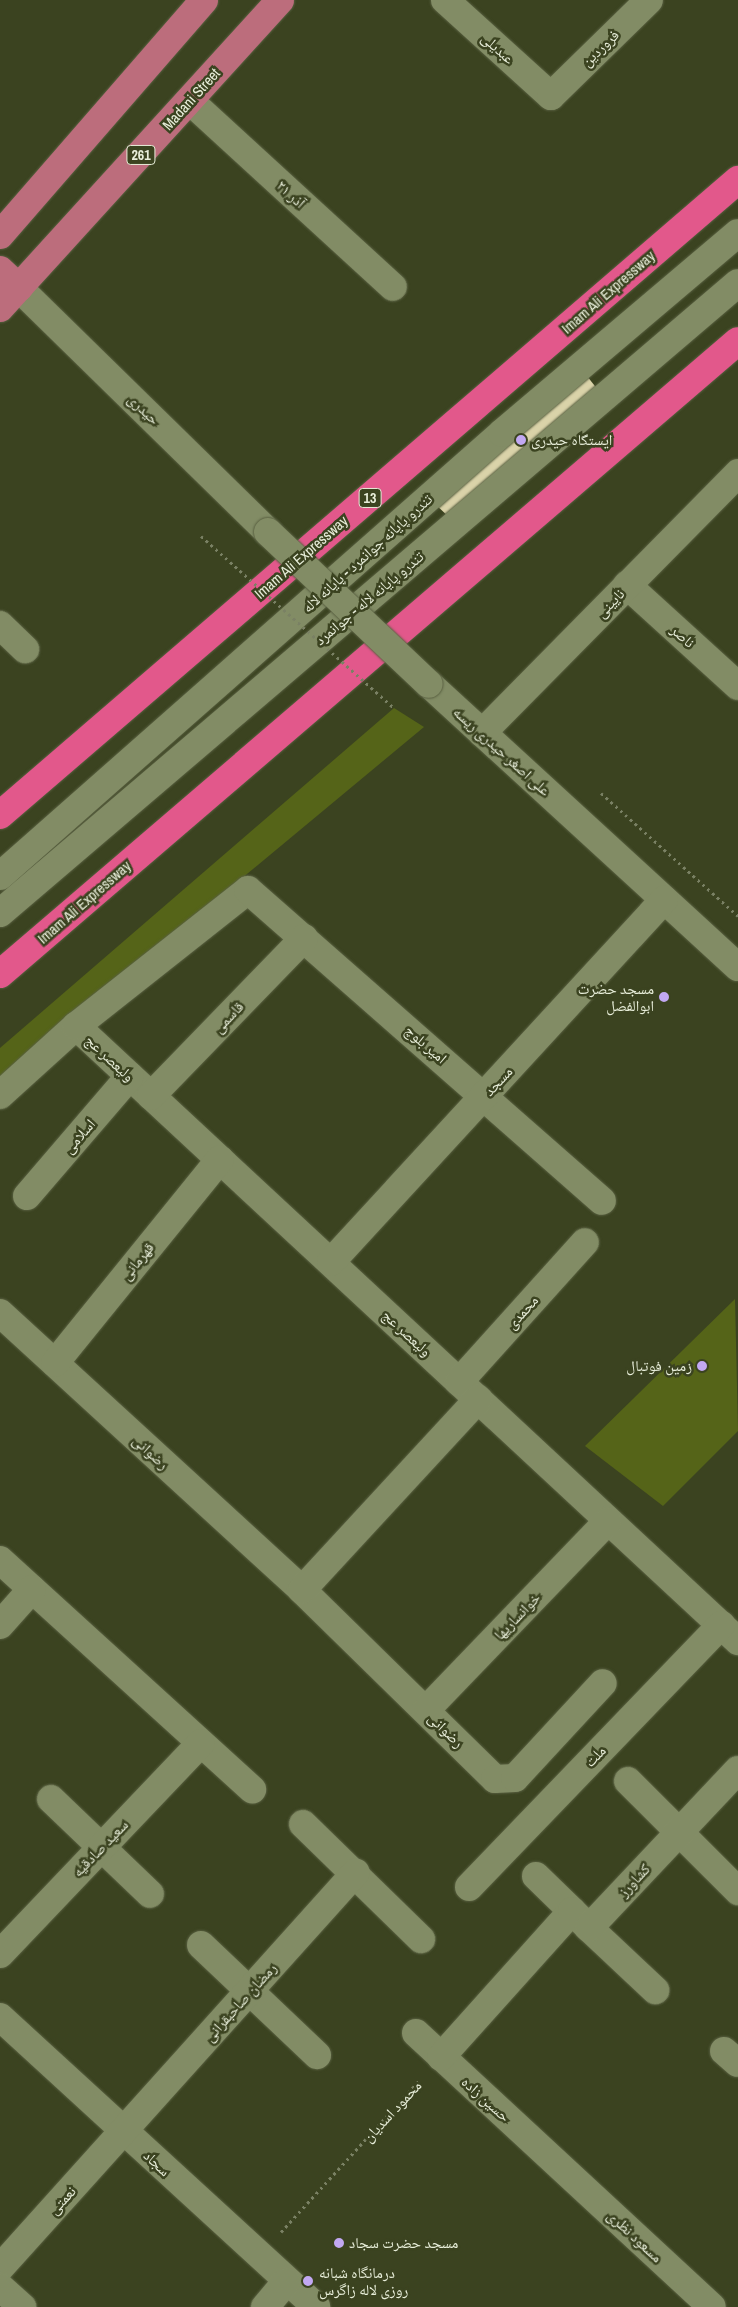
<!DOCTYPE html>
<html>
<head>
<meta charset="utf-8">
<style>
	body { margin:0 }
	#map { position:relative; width:738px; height:2307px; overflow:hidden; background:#3b4320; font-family:"Archivo Narrow","Noto Naskh Arabic",sans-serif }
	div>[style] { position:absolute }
	.green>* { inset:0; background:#556418 }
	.building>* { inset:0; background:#dad3a9 }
	.path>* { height:3px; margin-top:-1.5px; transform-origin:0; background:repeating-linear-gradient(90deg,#7a8164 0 2.5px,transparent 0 6.5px) }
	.roads { filter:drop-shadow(0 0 1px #596041) drop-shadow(0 0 1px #596041) }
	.minor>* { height:28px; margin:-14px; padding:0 14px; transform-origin:14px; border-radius:14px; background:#828c65 }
	.major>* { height:28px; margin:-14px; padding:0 14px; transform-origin:14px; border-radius:14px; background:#bc6d7c }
	.highway>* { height:28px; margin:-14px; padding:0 14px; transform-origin:14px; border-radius:14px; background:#e2588b }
	.path-bridge>* { height:3px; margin-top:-1.5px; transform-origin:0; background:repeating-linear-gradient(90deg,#7a8164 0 2.5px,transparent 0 6.5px) }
	.bridges { filter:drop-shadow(0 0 1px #596041) drop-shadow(0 0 1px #596041) }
	.minor-bridge>* { height:28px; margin:-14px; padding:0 14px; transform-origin:14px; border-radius:14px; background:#828c65 }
	.dots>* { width:14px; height:14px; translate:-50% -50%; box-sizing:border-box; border:2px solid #3b4320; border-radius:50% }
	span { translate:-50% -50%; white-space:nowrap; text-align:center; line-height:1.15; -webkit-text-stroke:5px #3b4320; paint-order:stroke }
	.shield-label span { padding:1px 4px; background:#3b4320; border:1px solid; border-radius:4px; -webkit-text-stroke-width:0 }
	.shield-label { font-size:14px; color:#e8eeda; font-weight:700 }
	.street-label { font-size:15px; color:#e8eeda }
	.poi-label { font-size:15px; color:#e8eeda }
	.left { translate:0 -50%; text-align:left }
	.right { translate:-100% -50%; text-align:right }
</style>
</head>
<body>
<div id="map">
	<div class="green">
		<i style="clip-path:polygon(394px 708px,424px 727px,0 1079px,0 1048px)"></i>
		<i style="clip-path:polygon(735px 1299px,738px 1431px,663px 1506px,585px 1446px)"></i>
	</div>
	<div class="building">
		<i style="clip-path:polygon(587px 376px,598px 390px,450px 518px,435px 504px)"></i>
	</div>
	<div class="path">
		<i style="left:601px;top:793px;width:184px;rotate:41.9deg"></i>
		<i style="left:281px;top:2232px;width:206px;rotate:-47.6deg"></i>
	</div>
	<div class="roads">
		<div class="minor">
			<i style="left:445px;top:0;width:143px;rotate:42.2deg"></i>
			<i style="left:551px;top:96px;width:137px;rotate:-44.4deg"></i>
			<i style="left:190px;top:101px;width:275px;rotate:42.5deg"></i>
			<i style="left:19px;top:288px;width:349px;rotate:44.4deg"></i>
			<i style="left:627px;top:585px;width:150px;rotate:42.3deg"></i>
			<i style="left:0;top:625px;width:35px;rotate:44deg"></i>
			<i style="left:429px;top:684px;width:419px;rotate:42.5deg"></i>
			<i style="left:482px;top:733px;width:365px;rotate:-45.4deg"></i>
			<i style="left:0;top:876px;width:670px;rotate:-41.43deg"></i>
			<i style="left:502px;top:433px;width:309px;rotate:-40.3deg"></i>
			<i style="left:0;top:913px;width:970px;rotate:-40.49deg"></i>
			<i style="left:76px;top:1026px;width:904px;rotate:42.89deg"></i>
			<i style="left:0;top:1095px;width:103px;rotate:-42.2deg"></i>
			<i style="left:76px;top:1026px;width:219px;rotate:-38.3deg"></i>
			<i style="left:248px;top:890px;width:471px;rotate:41.3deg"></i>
			<i style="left:151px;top:1096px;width:220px;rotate:-45.9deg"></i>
			<i style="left:27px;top:1196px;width:158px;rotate:-49.4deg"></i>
			<i style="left:331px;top:1262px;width:492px;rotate:-47.4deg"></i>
			<i style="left:0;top:1313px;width:410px;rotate:42.5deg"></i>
			<i style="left:302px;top:1590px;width:270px;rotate:44.4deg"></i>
			<i style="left:495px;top:1779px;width:20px;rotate:-3deg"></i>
			<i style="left:515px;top:1778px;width:129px;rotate:-47.2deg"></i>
			<i style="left:55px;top:1363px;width:262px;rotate:-51deg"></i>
			<i style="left:459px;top:1382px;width:188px;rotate:-48deg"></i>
			<i style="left:0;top:1560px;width:341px;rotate:42.3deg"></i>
			<i style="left:302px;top:1590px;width:260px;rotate:-47.3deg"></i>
			<i style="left:0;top:1625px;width:48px;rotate:-48.4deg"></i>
			<i style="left:426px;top:1710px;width:262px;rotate:-46.1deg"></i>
			<i style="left:628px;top:1781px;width:156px;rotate:45deg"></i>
			<i style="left:51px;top:1799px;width:137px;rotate:43.8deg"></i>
			<i style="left:303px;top:1824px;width:165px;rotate:44.3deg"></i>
			<i style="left:536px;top:1876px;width:50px;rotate:44.2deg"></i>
			<i style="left:469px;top:1887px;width:364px;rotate:-46.1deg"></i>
			<i style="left:589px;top:1928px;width:91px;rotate:43.2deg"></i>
			<i style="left:201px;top:1945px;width:160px;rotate:43.5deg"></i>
			<i style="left:0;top:1954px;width:291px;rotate:-46.4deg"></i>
			<i style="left:0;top:2017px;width:429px;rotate:42.5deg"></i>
			<i style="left:416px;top:2033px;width:403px;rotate:42.8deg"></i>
			<i style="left:724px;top:2051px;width:18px;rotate:41deg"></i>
			<i style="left:441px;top:2057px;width:196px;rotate:-48.1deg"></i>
			<i style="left:572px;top:1911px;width:24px;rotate:45deg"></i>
			<i style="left:589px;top:1928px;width:217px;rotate:-46.7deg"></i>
			<i style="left:0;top:2268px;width:532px;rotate:-48.04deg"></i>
			<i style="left:0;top:2287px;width:30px;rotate:42deg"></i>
			<i style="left:265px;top:2307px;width:33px;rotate:-50deg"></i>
		</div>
		<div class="major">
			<i style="left:0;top:235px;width:311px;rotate:-49deg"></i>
			<i style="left:0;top:270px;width:26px;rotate:43deg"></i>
			<i style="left:0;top:308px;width:416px;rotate:-47.7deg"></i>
		</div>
		<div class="highway">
			<i style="left:0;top:815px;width:974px;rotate:-40.71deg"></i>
			<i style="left:0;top:974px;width:972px;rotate:-40.62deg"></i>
		</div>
	</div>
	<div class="path-bridge">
		<i style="left:201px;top:536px;width:259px;rotate:41.7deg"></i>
	</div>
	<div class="bridges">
		<div class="minor-bridge">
			<i style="left:268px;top:532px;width:221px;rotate:43.4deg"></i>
		</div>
	</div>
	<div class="dots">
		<i style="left:521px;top:440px;background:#c2a8f2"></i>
		<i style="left:664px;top:997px;background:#c2a8f2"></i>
		<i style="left:702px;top:1366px;background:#c2a8f2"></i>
		<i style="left:339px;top:2243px;background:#c2a8f2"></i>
		<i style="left:308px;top:2281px;background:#c2a8f2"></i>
	</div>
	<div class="shield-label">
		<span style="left:141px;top:155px">261</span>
		<span style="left:370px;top:498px">13</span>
	</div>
	<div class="street-label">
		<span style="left:498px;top:48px;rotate:42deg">عبدیلی</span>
		<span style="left:600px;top:48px;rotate:-44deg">فروردین</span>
		<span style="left:191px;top:99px;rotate:-48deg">Madani Street</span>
		<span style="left:291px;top:194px;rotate:42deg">آذر ۲۱</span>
		<span style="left:608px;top:292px;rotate:-41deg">Imam Ali Expressway</span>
		<span style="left:144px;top:409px;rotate:44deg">حیدری</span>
		<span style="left:367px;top:553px;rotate:-42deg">تندرو پایانه جوانمرد - پایانه لاله</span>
		<span style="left:301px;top:557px;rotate:-41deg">Imam Ali Expressway</span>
		<span style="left:369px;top:598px;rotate:-40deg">تندرو پایانه لاله - جوانمرد</span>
		<span style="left:610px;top:603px;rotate:-46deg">نایینی</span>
		<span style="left:683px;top:636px;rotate:42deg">ناصر</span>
		<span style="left:502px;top:751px;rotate:42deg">علی اصغر حیدری ریسه</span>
		<span style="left:84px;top:902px;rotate:-41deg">Imam Ali Expressway</span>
		<span style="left:228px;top:1017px;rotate:-46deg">قاسمی</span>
		<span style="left:426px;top:1044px;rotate:41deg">امیر بلوچ</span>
		<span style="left:110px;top:1058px;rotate:43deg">ولیعصر عج</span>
		<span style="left:498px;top:1081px;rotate:-47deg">مسجد</span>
		<span style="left:79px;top:1136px;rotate:-49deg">اسلامی</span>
		<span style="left:137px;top:1261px;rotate:-51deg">قهرمانی</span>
		<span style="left:522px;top:1312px;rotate:-48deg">محمدی</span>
		<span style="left:407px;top:1333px;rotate:43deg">ولیعصر عج</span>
		<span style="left:151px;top:1452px;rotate:43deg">رضوانی</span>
		<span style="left:517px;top:1616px;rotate:-46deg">خوانساریها</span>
		<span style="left:446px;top:1730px;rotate:44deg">رضوانی</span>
		<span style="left:595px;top:1756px;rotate:-46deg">ملت</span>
		<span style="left:100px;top:1848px;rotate:-46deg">سعید صادقیه</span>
		<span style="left:634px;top:1880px;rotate:-47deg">کشاورز</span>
		<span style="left:240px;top:2002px;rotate:-48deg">رمضان صاحبقرانی</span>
		<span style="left:486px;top:2099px;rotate:42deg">حسین زاده</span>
		<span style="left:392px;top:2111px;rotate:-47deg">محمود اسدیان</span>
		<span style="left:157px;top:2163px;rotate:43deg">سجاد</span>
		<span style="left:62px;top:2200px;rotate:-47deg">نعمتی</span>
		<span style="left:635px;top:2236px;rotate:43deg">مسعود نظری</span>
	</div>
	<div class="poi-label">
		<span class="left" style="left:531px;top:440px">ایستگاه حیدری</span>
		<span class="right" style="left:654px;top:997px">مسجد حضرت<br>ابوالفضل</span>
		<span class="right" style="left:692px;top:1366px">زمین فوتبال</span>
		<span class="left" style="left:349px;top:2243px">مسجد حضرت سجاد</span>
		<span class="left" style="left:319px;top:2281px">درمانگاه شبانه<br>روزی لاله زاگرس</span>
	</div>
</div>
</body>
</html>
